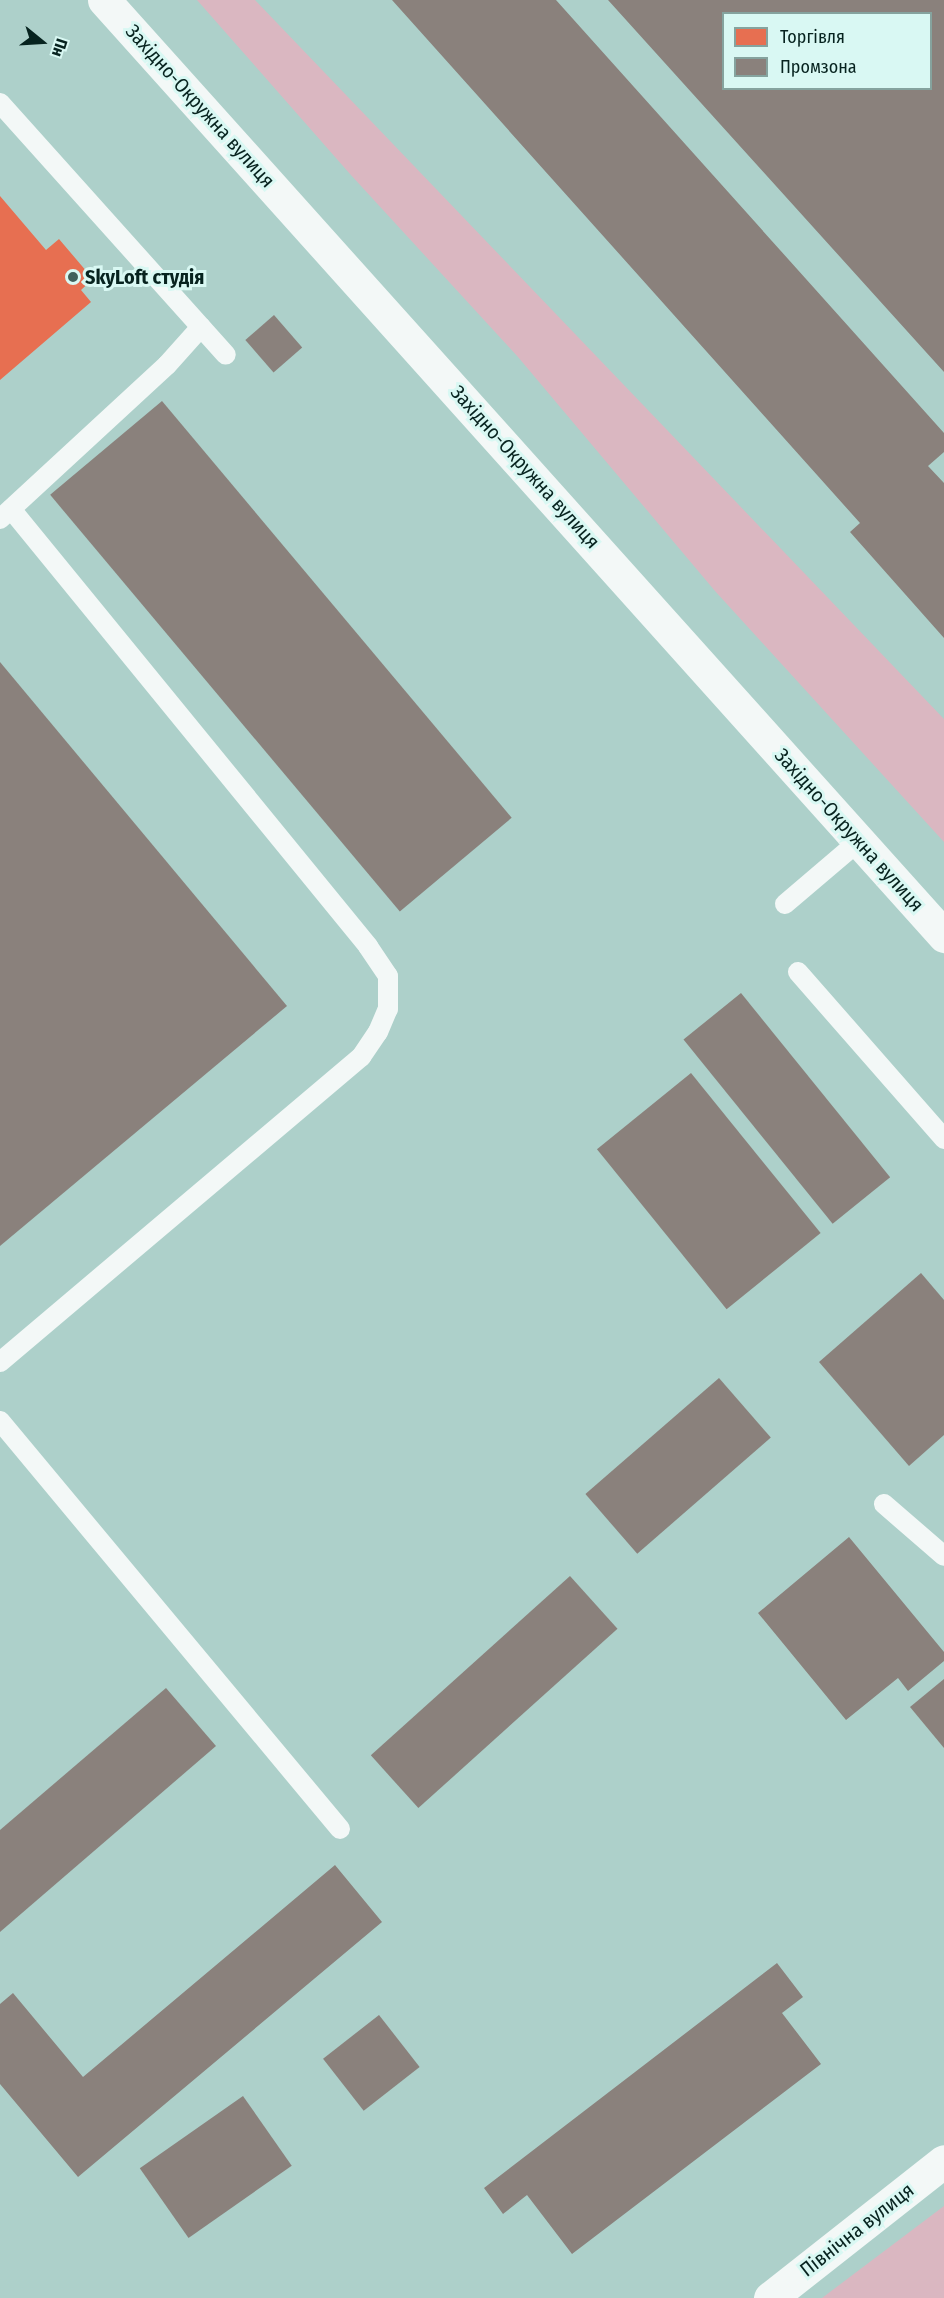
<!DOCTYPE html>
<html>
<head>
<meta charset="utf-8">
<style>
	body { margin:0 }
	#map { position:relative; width:944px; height:2298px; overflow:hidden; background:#add0ca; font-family:"Fira Sans Condensed",sans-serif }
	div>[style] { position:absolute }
	.green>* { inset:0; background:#dab7c1 }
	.shops>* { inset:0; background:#e76f51 }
	.industry>* { inset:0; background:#8a817c; transform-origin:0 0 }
	.lane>* { height:20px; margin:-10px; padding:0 10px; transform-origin:10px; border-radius:10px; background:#f3f8f7 }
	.street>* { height:33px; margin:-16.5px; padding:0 16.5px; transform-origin:16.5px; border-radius:16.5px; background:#f3f8f7 }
	.primary>* { height:33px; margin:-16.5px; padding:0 16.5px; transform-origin:16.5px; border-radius:16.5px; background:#f3f8f7 }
	.dots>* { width:16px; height:16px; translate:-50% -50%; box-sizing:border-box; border:3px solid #d9f8f3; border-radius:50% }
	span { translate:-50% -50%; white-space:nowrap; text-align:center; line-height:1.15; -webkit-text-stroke:6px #d9f8f3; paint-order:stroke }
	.street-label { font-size:20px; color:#07231f }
	.poi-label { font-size:20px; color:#07231f; font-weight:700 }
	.left { translate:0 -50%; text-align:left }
	.legend { position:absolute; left:722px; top:12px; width:210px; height:78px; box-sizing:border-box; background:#d9f8f3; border:2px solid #85a39e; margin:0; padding:8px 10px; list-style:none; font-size:18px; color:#07231f }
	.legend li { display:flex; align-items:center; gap:12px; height:30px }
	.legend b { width:30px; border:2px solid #85a39e }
	.north { position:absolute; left:12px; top:12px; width:60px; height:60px; -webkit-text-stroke:4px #d9f8f3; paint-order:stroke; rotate:108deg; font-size:16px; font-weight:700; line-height:24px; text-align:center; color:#07231f }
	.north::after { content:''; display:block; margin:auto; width:21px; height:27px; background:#07231f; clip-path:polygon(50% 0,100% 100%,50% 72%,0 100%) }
</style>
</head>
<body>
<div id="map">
	<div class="green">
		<i style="clip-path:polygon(197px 0,255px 0,944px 719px,944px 842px,715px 591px,518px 357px,350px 174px)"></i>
		<i style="clip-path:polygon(944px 2206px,944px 2298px,822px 2298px)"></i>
	</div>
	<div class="shops">
		<i style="clip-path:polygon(0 196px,46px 250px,59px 239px,93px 279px,81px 290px,91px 302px,0 380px)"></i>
	</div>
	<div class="industry">
		<i style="clip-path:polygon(392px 0,556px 0,944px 433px,944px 452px,928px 466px,944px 483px,944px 638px,850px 532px,860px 523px)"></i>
		<i style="clip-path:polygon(evenodd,608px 0,944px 0,944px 372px,608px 0,724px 14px,930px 14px,930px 88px,724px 88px,724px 14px)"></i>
		<i style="left:274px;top:315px;width:43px;height:38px;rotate:49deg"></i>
		<i style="left:162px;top:401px;width:544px;height:146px;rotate:50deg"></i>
		<i style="clip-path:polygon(0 662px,287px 1006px,0 1246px)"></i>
		<i style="left:741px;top:993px;width:237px;height:74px;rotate:51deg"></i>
		<i style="left:691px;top:1073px;width:206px;height:121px;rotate:51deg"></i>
		<i style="clip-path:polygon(921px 1273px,944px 1300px,944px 1435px,909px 1466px,819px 1362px)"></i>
		<i style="left:719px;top:1378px;width:79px;height:177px;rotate:49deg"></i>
		<i style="clip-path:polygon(849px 1537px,944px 1652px,944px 1661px,908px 1691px,898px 1678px,846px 1720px,758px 1613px)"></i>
		<i style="left:570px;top:1576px;width:71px;height:268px;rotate:48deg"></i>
		<i style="clip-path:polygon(944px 1679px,944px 1748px,910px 1707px)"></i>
		<i style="clip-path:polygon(166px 1688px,216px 1746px,0 1932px,0 1830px)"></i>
		<i style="clip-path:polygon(335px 1865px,382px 1922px,78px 2177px,0 2084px,0 2004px,13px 1993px,83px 2077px)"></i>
		<i style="clip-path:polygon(777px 1963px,803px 1997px,782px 2013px,821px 2064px,572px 2254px,527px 2195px,503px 2214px,484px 2188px)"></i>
		<i style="left:379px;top:2015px;width:66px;height:71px;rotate:52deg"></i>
		<i style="left:243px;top:2096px;width:85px;height:126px;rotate:55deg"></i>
	</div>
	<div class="lane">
		<i style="left:0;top:103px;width:338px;rotate:48.1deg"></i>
		<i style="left:0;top:519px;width:227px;rotate:-42.7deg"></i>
		<i style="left:167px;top:365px;width:51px;rotate:-48.2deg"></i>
		<i style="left:785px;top:904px;width:97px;rotate:-40.4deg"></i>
		<i style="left:798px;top:972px;width:222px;rotate:48.8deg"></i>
		<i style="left:0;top:1362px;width:473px;rotate:-40.2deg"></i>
		<i style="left:361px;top:1057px;width:30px;rotate:-56deg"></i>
		<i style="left:378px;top:1032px;width:25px;rotate:-67deg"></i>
		<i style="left:388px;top:1009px;width:33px;rotate:-90deg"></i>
		<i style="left:388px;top:976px;width:36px;rotate:-124deg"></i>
		<i style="left:368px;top:946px;width:564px;rotate:-129.25deg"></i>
		<i style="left:0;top:1421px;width:531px;rotate:50.19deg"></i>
		<i style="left:884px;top:1504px;width:79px;rotate:40.9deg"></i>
	</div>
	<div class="street">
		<i style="left:770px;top:2298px;width:221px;rotate:-38.2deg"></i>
	</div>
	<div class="primary">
		<i style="left:104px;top:0;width:1258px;rotate:48.09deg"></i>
	</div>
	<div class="dots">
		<i style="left:73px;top:277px;background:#41605b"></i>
	</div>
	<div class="street-label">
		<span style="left:200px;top:106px;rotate:48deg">Західно-Окружна вулиця</span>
		<span style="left:525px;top:467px;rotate:48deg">Західно-Окружна вулиця</span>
		<span style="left:849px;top:830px;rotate:48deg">Західно-Окружна вулиця</span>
		<span style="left:857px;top:2230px;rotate:-38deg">Північна вулиця</span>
	</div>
	<div class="poi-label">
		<span class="left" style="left:85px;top:277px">SkyLoft студія</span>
	</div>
	<ul class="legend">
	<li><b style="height:16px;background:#e76f51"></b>Торгівля</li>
	<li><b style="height:16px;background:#8a817c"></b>Промзона</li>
	</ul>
	<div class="north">Пн</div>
</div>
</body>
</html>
